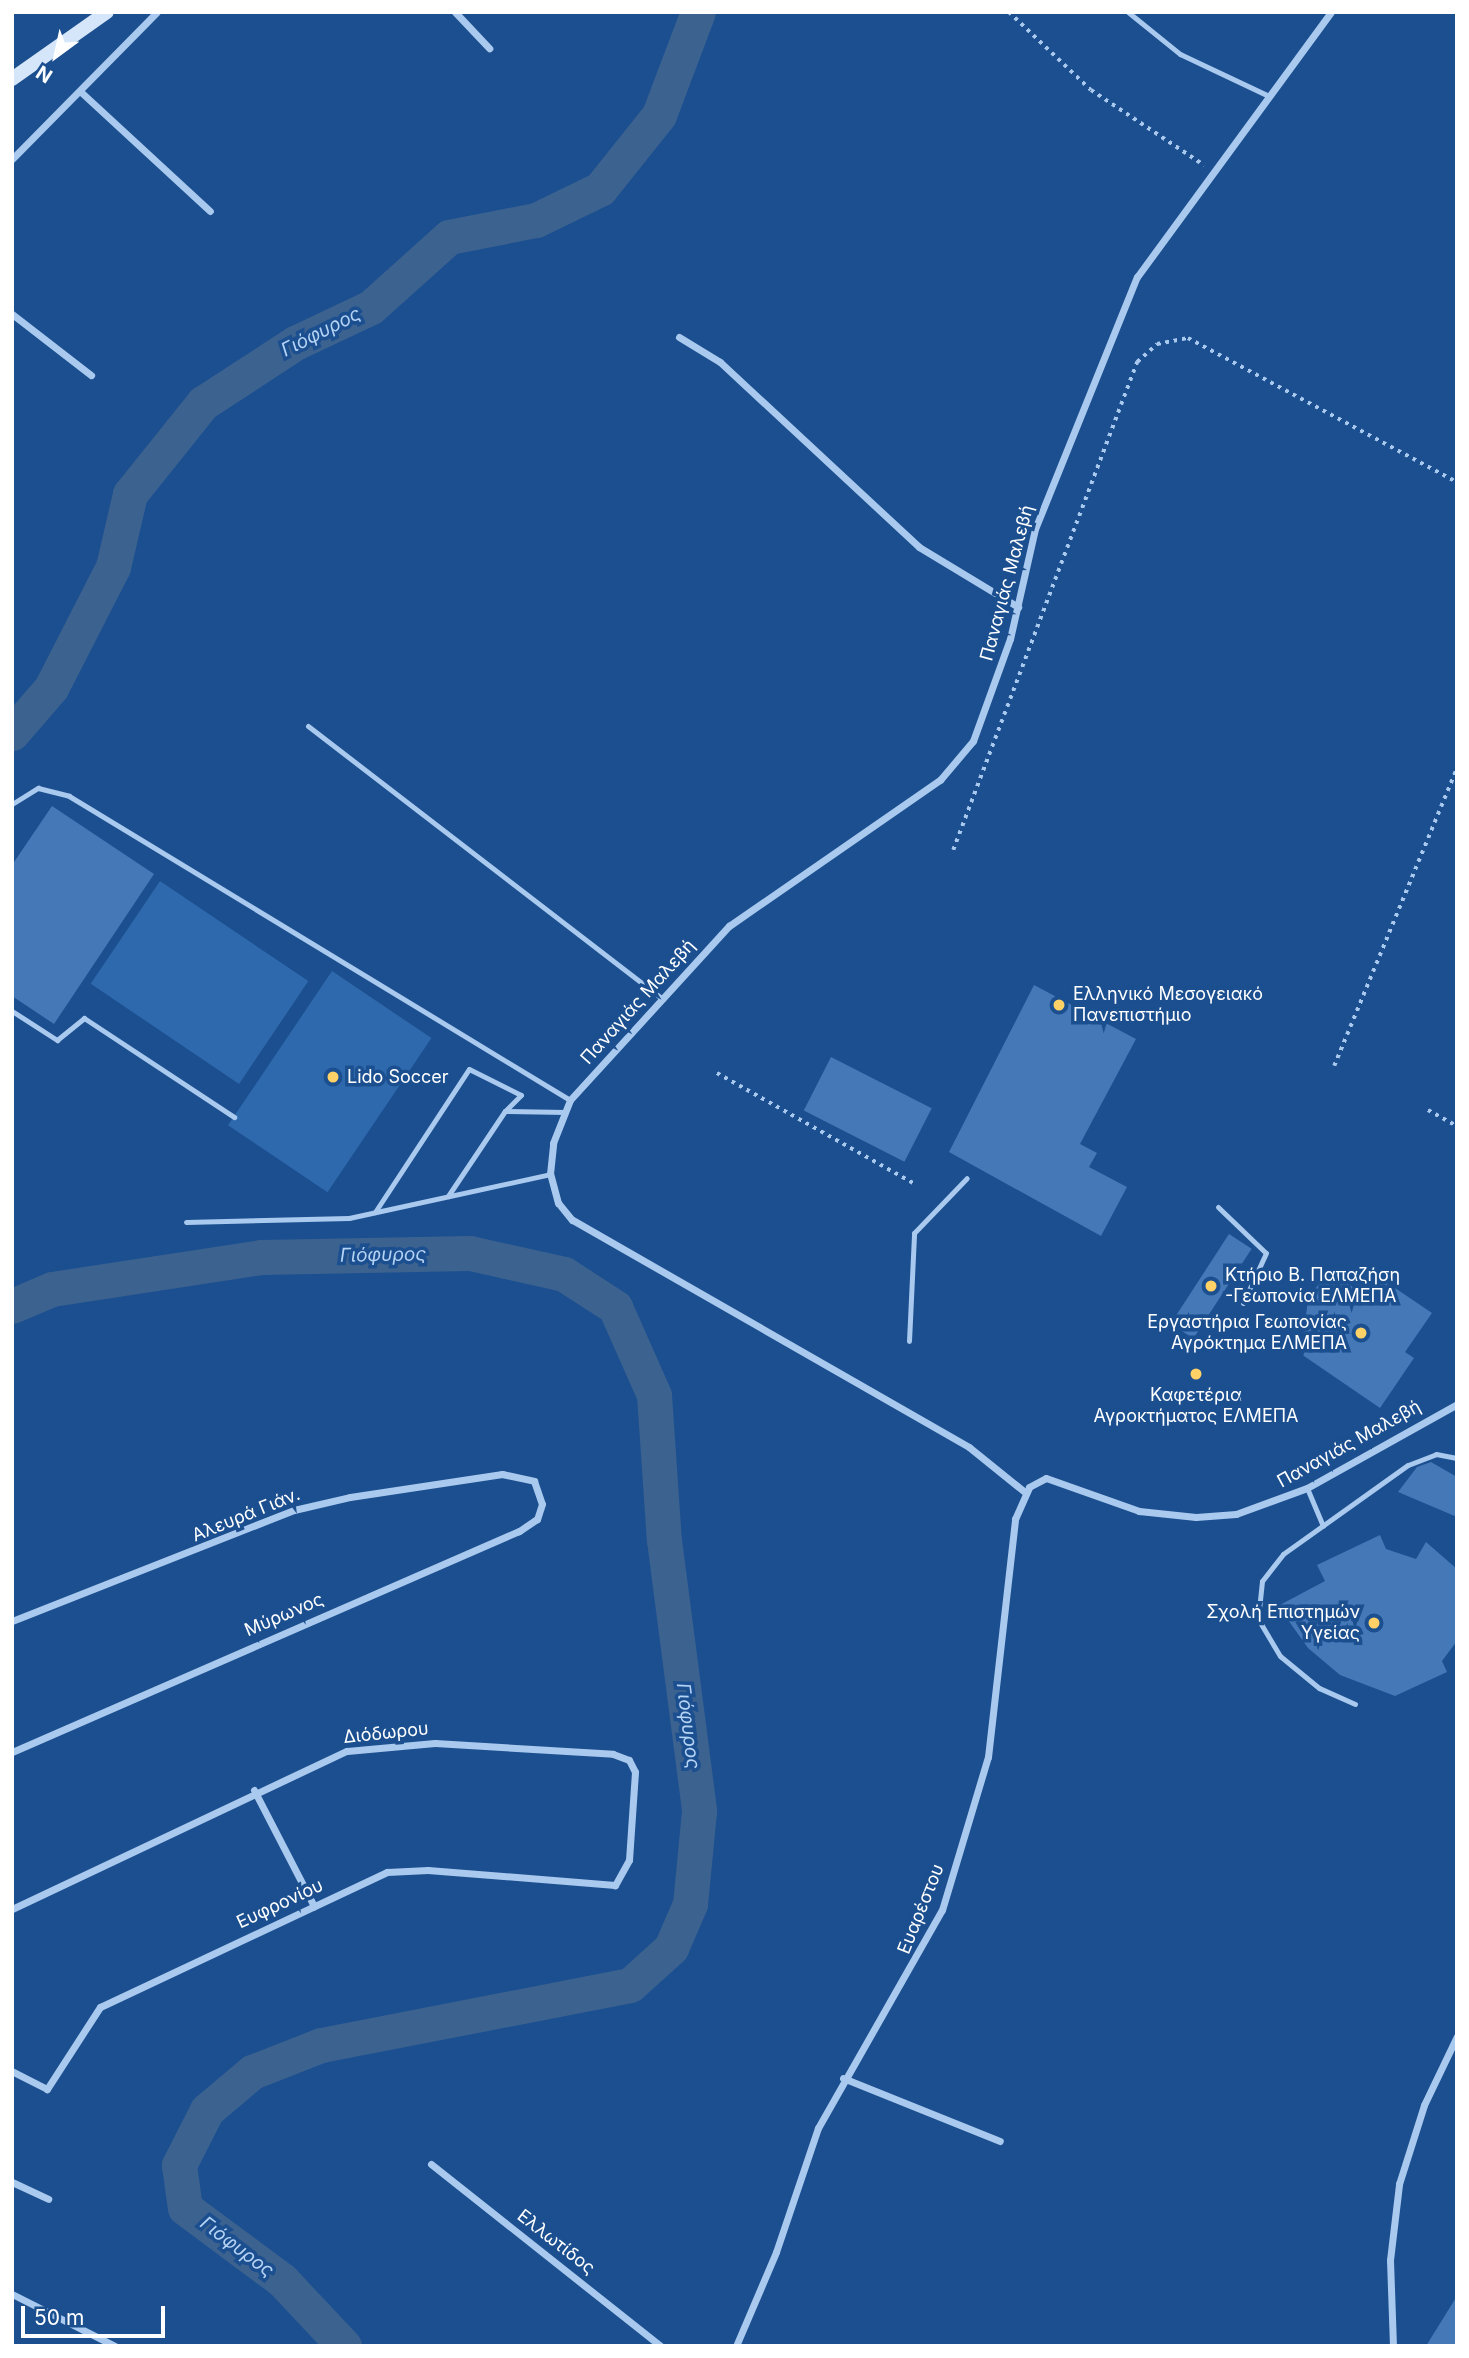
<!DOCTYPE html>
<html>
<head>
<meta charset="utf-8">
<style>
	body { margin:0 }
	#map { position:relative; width:1469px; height:2358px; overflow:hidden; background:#1b4f8f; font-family:Inter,sans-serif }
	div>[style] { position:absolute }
	.green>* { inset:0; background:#2e69ad; transform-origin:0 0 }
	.river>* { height:35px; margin:-17.5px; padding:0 17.5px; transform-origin:17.5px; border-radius:17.5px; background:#3c6290 }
	.building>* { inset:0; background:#4478b7; transform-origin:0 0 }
	.path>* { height:3.5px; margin-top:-1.75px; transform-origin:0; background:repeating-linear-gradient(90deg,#a9c9ee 0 3.5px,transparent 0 8.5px) }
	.lane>* { height:5px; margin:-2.5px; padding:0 2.5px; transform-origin:2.5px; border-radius:2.5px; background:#a9c9ee }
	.street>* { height:7px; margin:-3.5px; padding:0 3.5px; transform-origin:3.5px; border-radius:3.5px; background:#a9c9ee }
	.secondary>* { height:14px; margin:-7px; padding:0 7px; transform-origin:7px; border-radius:7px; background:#d6e6fa }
	.dots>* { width:19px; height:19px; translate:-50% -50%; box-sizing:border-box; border:4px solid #1b4f8f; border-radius:50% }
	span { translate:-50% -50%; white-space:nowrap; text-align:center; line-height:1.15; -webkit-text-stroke:7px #1b4f8f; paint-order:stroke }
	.street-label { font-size:18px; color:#fff }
	.poi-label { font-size:18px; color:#fff }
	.left { translate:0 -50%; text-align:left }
	.right { translate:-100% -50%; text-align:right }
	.water-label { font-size:19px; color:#b5d3f5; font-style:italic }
	.frame { position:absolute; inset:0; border:14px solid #fff; pointer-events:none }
	.north { position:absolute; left:21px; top:21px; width:70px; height:70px; -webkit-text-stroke:5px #1b4f8f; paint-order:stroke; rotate:213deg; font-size:19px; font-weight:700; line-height:28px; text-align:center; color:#fff }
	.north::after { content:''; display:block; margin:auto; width:24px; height:32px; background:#fff; clip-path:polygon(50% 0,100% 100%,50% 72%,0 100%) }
	.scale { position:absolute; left:21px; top:2306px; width:144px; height:32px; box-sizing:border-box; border:4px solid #fff; border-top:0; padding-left:9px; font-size:21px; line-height:24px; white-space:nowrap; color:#fff; -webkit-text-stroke:5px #1b4f8f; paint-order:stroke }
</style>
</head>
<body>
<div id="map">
	<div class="green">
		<i style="left:160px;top:881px;width:179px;height:124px;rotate:34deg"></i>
		<i style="left:332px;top:971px;width:120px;height:186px;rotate:34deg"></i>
	</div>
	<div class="river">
		<i style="left:12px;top:733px;width:60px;rotate:-49.1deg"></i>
		<i style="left:51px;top:688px;width:136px;rotate:-62.9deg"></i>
		<i style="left:113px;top:567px;width:75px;rotate:-76.9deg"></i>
		<i style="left:130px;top:494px;width:117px;rotate:-51.3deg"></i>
		<i style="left:203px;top:403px;width:110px;rotate:-33.1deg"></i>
		<i style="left:295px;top:343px;width:84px;rotate:-25.3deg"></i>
		<i style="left:371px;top:307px;width:105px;rotate:-41.9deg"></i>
		<i style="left:449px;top:237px;width:89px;rotate:-11.1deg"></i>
		<i style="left:536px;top:220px;width:71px;rotate:-25.8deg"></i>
		<i style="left:600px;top:189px;width:95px;rotate:-51.4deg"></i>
		<i style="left:659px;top:115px;width:110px;rotate:-69.3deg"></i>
		<i style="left:12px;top:1306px;width:43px;rotate:-23deg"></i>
		<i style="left:52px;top:1289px;width:211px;rotate:-8.7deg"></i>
		<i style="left:261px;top:1257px;width:209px;rotate:-1.1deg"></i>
		<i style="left:470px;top:1253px;width:96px;rotate:12.6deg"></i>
		<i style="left:564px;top:1274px;width:61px;rotate:32.9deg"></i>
		<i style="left:615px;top:1307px;width:96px;rotate:66.1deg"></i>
		<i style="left:654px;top:1395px;width:145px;rotate:86.1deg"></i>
		<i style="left:664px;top:1540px;width:273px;rotate:82.6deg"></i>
		<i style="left:699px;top:1811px;width:93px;rotate:95.5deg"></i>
		<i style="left:690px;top:1904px;width:48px;rotate:113.4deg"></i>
		<i style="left:671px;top:1948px;width:55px;rotate:137.9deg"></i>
		<i style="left:630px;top:1985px;width:315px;rotate:169deg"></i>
		<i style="left:321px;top:2045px;width:74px;rotate:158.6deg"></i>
		<i style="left:252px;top:2072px;width:59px;rotate:139.8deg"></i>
		<i style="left:207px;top:2110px;width:62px;rotate:117deg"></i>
		<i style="left:179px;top:2165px;width:43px;rotate:82.1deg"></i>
		<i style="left:185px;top:2208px;width:121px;rotate:36.6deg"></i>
		<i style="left:282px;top:2280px;width:91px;rotate:46.8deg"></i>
	</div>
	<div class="building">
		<i style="clip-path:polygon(52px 806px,154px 874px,54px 1024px,12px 996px,12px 865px)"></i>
		<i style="clip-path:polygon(1034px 985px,1136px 1039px,1080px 1144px,1097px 1153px,1089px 1167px,1127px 1187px,1101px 1236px,949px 1152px)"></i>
		<i style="left:831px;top:1057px;width:113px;height:60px;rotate:27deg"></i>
		<i style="left:1229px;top:1234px;width:27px;height:107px;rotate:33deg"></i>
		<i style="clip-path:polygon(1367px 1269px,1432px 1313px,1405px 1352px,1414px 1358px,1380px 1408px,1301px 1354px,1308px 1300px,1328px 1270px,1354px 1288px)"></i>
		<i style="clip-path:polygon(1431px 1462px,1457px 1477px,1457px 1517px,1398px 1492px,1417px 1467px)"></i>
		<i style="clip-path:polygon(1380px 1535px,1386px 1549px,1416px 1559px,1426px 1542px,1457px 1569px,1457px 1641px,1442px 1661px,1447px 1672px,1395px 1696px,1340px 1675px,1308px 1648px,1278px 1606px,1325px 1581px,1317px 1565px)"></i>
		<i style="clip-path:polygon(1457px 2296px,1457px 2346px,1426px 2346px)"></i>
	</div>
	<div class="path">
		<i style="left:1009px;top:12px;width:113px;rotate:43.6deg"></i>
		<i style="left:1091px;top:90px;width:136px;rotate:33.6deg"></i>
		<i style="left:953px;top:850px;width:522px;rotate:-69.34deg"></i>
		<i style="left:1137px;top:362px;width:27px;rotate:-42deg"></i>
		<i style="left:1157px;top:344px;width:32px;rotate:-11deg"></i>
		<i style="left:1188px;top:338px;width:305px;rotate:28.2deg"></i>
		<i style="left:1334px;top:1066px;width:322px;rotate:-67.6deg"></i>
		<i style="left:717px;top:1073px;width:227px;rotate:29.3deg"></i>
		<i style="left:1428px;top:1110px;width:33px;rotate:29deg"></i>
	</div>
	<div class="lane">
		<i style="left:1128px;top:12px;width:67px;rotate:38.9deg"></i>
		<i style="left:1180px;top:54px;width:98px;rotate:25.3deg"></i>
		<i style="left:308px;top:726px;width:448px;rotate:37.6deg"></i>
		<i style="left:12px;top:804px;width:31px;rotate:-32deg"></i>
		<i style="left:38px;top:788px;width:32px;rotate:14deg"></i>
		<i style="left:69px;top:796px;width:586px;rotate:31.25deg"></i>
		<i style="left:12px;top:1011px;width:54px;rotate:32.8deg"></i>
		<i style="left:57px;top:1040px;width:35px;rotate:-39deg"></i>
		<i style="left:84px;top:1018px;width:180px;rotate:33.4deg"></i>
		<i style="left:448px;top:1196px;width:102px;rotate:-56.2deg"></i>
		<i style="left:505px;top:1111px;width:61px;rotate:0.9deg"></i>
		<i style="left:1218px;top:1207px;width:66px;rotate:43.8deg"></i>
		<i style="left:1266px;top:1253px;width:55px;rotate:114.7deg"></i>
		<i style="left:375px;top:1212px;width:171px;rotate:-56.7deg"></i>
		<i style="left:469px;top:1069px;width:58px;rotate:26.6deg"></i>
		<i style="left:521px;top:1095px;width:23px;rotate:135deg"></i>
		<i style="left:186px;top:1222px;width:163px;rotate:-1.4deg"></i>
		<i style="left:349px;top:1218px;width:206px;rotate:-12.3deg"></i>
		<i style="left:909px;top:1341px;width:108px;rotate:-87.3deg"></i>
		<i style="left:914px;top:1233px;width:76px;rotate:-46.1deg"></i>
		<i style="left:1307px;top:1488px;width:41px;rotate:67.2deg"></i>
		<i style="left:1355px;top:1704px;width:39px;rotate:-156deg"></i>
		<i style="left:1319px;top:1688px;width:50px;rotate:-140.6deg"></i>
		<i style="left:1280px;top:1656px;width:43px;rotate:-120.7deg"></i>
		<i style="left:1258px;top:1619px;width:38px;rotate:-84deg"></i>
		<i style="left:1262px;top:1581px;width:34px;rotate:-52deg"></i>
		<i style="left:1283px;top:1554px;width:153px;rotate:-35.5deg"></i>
		<i style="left:1408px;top:1465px;width:30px;rotate:-21deg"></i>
		<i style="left:1436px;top:1454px;width:21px;rotate:11deg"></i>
	</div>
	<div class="street">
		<i style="left:455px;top:12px;width:50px;rotate:46.6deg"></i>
		<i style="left:82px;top:93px;width:174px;rotate:42.7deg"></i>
		<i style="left:12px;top:159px;width:206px;rotate:-45.4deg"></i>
		<i style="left:12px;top:314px;width:100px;rotate:37.7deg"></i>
		<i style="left:679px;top:337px;width:48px;rotate:31.4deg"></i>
		<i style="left:720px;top:362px;width:272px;rotate:42.9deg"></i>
		<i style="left:919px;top:547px;width:116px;rotate:31.2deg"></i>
		<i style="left:1026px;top:1493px;width:73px;rotate:-141.1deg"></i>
		<i style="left:969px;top:1447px;width:457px;rotate:-150.2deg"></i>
		<i style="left:572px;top:1220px;width:22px;rotate:-129deg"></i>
		<i style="left:558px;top:1203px;width:30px;rotate:-105deg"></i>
		<i style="left:550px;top:1174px;width:31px;rotate:-84deg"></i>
		<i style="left:553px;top:1143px;width:46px;rotate:-68.4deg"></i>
		<i style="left:570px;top:1100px;width:236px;rotate:-47.6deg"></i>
		<i style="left:729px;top:926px;width:257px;rotate:-34.7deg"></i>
		<i style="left:940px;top:780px;width:51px;rotate:-49.8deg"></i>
		<i style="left:973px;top:741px;width:109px;rotate:-70.1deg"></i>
		<i style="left:1010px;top:639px;width:113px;rotate:-77.2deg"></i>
		<i style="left:1035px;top:529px;width:272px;rotate:-68deg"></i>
		<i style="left:1137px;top:277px;width:328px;rotate:-53.8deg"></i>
		<i style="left:12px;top:1621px;width:303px;rotate:-21.5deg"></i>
		<i style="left:294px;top:1510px;width:57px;rotate:-13.1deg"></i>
		<i style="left:350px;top:1497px;width:154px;rotate:-8.6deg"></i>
		<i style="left:502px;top:1474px;width:33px;rotate:12deg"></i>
		<i style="left:534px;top:1481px;width:24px;rotate:71deg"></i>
		<i style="left:542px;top:1504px;width:16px;rotate:108deg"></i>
		<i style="left:537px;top:1519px;width:22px;rotate:146deg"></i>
		<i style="left:519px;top:1531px;width:553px;rotate:156.45deg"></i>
		<i style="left:254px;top:1790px;width:131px;rotate:62.7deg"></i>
		<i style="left:12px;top:1909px;width:370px;rotate:-25.3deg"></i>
		<i style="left:347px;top:1751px;width:88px;rotate:-5.2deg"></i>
		<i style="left:435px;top:1743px;width:178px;rotate:3.5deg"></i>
		<i style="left:613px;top:1754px;width:17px;rotate:21deg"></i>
		<i style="left:629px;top:1760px;width:13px;rotate:63deg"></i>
		<i style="left:635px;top:1772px;width:88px;rotate:93.9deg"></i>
		<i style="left:629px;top:1860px;width:29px;rotate:119deg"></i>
		<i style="left:615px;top:1885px;width:188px;rotate:-175.4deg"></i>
		<i style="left:428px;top:1870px;width:41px;rotate:177.2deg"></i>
		<i style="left:387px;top:1872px;width:317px;rotate:154.8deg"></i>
		<i style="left:100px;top:2007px;width:98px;rotate:122.9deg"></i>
		<i style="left:47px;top:2089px;width:39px;rotate:-153deg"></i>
		<i style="left:843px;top:2078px;width:169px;rotate:21.9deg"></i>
		<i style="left:431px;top:2164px;width:293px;rotate:38.4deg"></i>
		<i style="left:12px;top:2182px;width:40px;rotate:25deg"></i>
		<i style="left:12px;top:2294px;width:115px;rotate:26.8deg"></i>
		<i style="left:736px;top:2346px;width:102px;rotate:-66.9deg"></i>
		<i style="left:776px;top:2252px;width:131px;rotate:-71.3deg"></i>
		<i style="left:818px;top:2128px;width:251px;rotate:-60.4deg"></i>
		<i style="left:942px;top:1910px;width:160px;rotate:-73.3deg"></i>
		<i style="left:988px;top:1757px;width:240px;rotate:-83.5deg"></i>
		<i style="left:1015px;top:1519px;width:35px;rotate:-66deg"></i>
		<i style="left:1029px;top:1487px;width:19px;rotate:-28deg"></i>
		<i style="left:1046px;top:1478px;width:99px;rotate:19.5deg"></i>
		<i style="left:1139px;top:1511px;width:57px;rotate:6deg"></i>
		<i style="left:1196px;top:1517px;width:40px;rotate:-4.3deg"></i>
		<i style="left:1236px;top:1514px;width:76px;rotate:-20.1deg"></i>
		<i style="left:1307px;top:1488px;width:172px;rotate:-29.2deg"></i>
		<i style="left:1393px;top:2346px;width:86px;rotate:-92deg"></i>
		<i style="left:1390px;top:2260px;width:77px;rotate:-83.2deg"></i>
		<i style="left:1399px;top:2184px;width:83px;rotate:-72.4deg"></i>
		<i style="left:1424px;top:2105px;width:76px;rotate:-64.4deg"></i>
	</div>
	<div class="secondary">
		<i style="left:12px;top:79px;width:116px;rotate:-35.2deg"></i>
	</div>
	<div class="dots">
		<i style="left:1059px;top:1005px;background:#ffd166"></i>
		<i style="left:333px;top:1077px;background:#ffd166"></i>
		<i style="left:1211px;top:1286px;background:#ffd166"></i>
		<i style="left:1361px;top:1333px;background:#ffd166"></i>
		<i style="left:1196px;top:1374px;background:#ffd166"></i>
		<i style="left:1374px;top:1623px;background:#ffd166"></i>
	</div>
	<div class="street-label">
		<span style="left:1007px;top:583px;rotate:-75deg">Παναγιάς Μαλεβή</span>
		<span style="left:638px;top:1002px;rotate:-48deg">Παναγιάς Μαλεβή</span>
		<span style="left:1349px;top:1444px;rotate:-29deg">Παναγιάς Μαλεβή</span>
		<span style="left:246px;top:1515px;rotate:-22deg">Αλευρά Γιάν.</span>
		<span style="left:284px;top:1615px;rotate:-23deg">Μύρωνος</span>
		<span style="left:386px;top:1733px;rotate:-6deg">Διόδωρου</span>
		<span style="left:280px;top:1904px;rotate:-25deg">Ευφρονίου</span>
		<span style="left:921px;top:1909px;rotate:-68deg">Ευαρέστου</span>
		<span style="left:556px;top:2242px;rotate:38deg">Ελλωτίδος</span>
	</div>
	<div class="poi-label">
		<span class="left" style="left:1073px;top:1005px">Ελληνικό Μεσογειακό<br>Πανεπιστήμιο</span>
		<span class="left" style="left:347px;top:1077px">Lido Soccer</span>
		<span class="left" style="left:1225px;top:1286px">Κτήριο Β. Παπαζήση<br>-Γεωπονία ΕΛΜΕΠΑ</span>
		<span class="right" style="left:1347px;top:1333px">Εργαστήρια Γεωπονίας<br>Αγρόκτημα ΕΛΜΕΠΑ</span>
		<span style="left:1196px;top:1406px">Καφετέρια<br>Αγροκτήματος ΕΛΜΕΠΑ</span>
		<span class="right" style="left:1360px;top:1623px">Σχολή Επιστημών<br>Υγείας</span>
	</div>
	<div class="water-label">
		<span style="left:321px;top:332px;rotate:-27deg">Γιόφυρος</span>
		<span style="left:383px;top:1255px;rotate:-1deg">Γιόφυρος</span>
		<span style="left:688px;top:1726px;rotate:83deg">Γιόφυρος</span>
		<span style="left:237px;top:2247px;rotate:37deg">Γιόφυρος</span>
	</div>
	<div class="frame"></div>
	<div class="north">N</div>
	<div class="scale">50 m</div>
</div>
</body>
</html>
